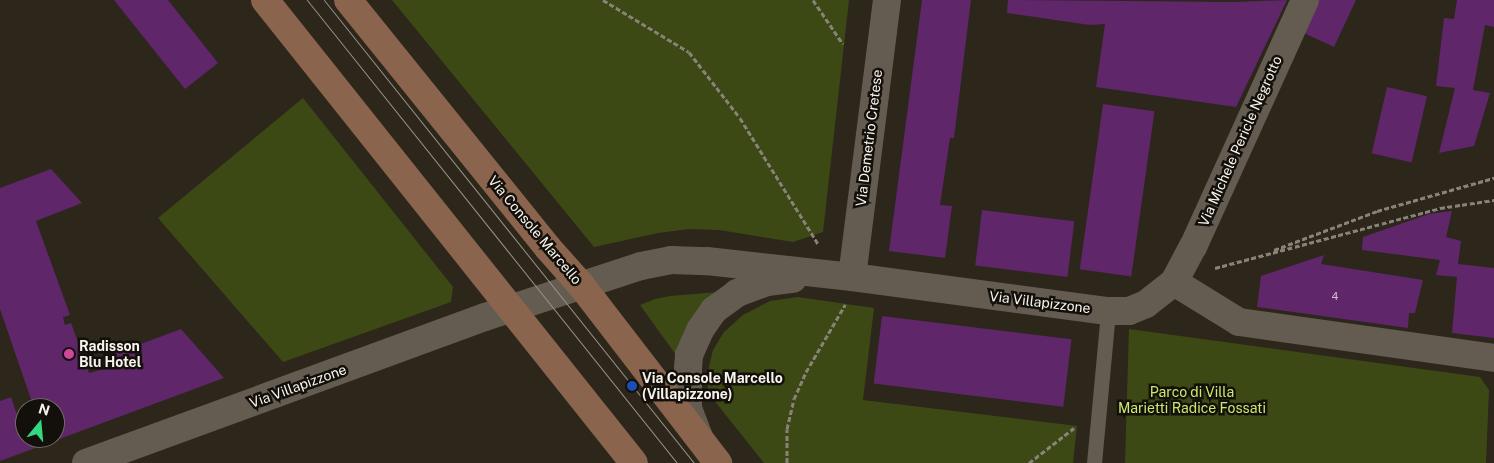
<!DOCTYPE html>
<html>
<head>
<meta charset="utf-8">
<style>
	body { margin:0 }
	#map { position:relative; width:1494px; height:463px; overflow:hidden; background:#2d261b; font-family:"Public Sans",sans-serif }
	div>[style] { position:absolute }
	.green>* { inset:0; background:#3d4915 }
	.building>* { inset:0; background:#5f266a; transform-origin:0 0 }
	.path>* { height:3px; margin-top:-1.5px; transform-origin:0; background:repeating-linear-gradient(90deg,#888279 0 5px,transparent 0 7.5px) }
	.lane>* { height:15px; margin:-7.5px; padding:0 7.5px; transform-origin:7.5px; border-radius:7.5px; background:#645c50 }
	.street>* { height:28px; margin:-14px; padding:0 14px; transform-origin:14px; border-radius:14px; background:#645c50 }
	.secondary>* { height:28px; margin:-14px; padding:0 14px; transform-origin:14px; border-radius:14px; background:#8a644c }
	.tram>* { height:1px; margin:-0.5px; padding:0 0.5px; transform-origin:0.5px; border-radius:0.5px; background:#989289 }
	.dots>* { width:14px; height:14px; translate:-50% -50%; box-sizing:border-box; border:2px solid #13100b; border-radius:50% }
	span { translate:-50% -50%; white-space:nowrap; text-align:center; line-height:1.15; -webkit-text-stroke:5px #13100b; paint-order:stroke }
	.number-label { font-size:11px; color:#d2c0cc }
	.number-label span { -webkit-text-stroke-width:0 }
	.street-label { font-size:14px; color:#f8f3ec }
	.poi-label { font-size:14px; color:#f8f3ec; font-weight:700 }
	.left { translate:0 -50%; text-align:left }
	.park-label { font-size:14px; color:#cbea6d }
	.north { position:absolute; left:15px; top:398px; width:50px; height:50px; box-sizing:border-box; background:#13100b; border:1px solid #6f6b65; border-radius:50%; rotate:17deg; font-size:14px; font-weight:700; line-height:20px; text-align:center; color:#f8f3ec }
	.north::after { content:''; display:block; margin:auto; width:18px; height:22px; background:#33d881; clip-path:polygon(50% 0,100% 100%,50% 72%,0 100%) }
</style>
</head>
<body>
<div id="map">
	<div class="green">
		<i style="clip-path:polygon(392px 0,849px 0,823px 232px,793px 242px,719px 230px,689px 229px,658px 233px,594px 247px)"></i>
		<i style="clip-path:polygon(303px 98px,453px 287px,451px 302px,283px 362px,158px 218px)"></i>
		<i style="clip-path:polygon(719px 292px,676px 355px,640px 305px,655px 299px,670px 296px)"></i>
		<i style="clip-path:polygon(798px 297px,874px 308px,863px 400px,1077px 426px,1073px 463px,764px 463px,717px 404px,708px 389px,708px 371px,713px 350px,724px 332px,743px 315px,770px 301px)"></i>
		<i style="clip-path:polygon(1129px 329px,1480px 377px,1489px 390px,1486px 463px,1125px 463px)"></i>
	</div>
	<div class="building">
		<i style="clip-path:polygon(114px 0,168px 0,218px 63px,185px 89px)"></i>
		<i style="clip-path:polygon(922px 0,971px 0,954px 138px,950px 138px,940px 205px,952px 206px,945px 258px,889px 251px)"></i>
		<i style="clip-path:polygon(1008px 0,1234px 2px,1287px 0,1236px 107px,1096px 87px,1105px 24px,1090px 25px,1007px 13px)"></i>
		<i style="clip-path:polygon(1319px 0,1356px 0,1334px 47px,1304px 33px)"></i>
		<i style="clip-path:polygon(1457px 0,1494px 0,1494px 27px,1485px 25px,1473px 90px,1490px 93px,1474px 146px,1439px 153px,1455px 88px,1436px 86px,1444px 18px,1454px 19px)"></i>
		<i style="left:1387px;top:87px;width:41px;height:68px;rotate:13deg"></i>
		<i style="left:1103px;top:104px;width:52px;height:167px;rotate:8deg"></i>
		<i style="clip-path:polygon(51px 169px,82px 203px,36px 221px,70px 315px,63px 317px,65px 325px,71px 323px,89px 373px,104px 369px,101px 359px,181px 329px,224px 378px,0 461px,0 401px,11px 397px,18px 418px,25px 415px,25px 438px,55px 438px,55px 408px,34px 408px,0 309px,0 188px)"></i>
		<i style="left:982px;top:210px;width:93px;height:56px;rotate:7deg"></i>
		<i style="clip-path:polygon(1452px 211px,1446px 237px,1461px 241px,1458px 264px,1494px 268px,1494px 338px,1452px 333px,1457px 277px,1436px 275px,1440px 260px,1362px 250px,1363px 237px,1429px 214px)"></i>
		<i style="clip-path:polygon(1324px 255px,1321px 264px,1423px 280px,1415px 313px,1409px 313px,1408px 328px,1257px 307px,1261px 276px)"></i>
		<i style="left:882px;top:316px;width:191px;height:68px;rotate:7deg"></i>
	</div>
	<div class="path">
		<i style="left:603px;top:0;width:100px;rotate:31.2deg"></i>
		<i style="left:689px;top:52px;width:83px;rotate:52.3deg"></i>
		<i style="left:740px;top:118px;width:148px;rotate:58.2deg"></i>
		<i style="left:813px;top:0;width:53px;rotate:55.7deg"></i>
		<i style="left:1274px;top:250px;width:110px;rotate:-20.7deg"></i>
		<i style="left:1377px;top:211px;width:122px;rotate:-15.8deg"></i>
		<i style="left:1215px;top:268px;width:233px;rotate:-14.9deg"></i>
		<i style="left:1440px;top:208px;width:55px;rotate:-8.4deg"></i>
		<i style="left:787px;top:463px;width:34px;rotate:-90deg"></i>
		<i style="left:787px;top:429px;width:31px;rotate:-77deg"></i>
		<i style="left:794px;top:399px;width:30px;rotate:-66deg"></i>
		<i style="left:806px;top:372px;width:78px;rotate:-59.8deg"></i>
		<i style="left:1029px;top:463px;width:57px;rotate:-37.9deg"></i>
	</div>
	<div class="lane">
		<i style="left:1094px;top:463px;width:153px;rotate:-84.7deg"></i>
	</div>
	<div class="street">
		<i style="left:852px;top:277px;width:279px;rotate:-82.8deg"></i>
		<i style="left:1174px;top:282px;width:76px;rotate:31.6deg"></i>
		<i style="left:1239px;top:322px;width:258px;rotate:8deg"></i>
		<i style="left:699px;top:437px;width:30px;rotate:-111deg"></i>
		<i style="left:688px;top:409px;width:40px;rotate:-90deg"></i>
		<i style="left:688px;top:369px;width:14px;rotate:-86deg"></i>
		<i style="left:689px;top:355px;width:27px;rotate:-66deg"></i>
		<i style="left:700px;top:330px;width:24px;rotate:-55deg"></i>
		<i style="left:714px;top:310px;width:29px;rotate:-36deg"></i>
		<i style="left:737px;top:293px;width:32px;rotate:-20deg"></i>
		<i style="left:767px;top:282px;width:26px;rotate:-7deg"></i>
		<i style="left:86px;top:463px;width:425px;rotate:-20.1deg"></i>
		<i style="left:485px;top:317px;width:164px;rotate:-18.1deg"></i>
		<i style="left:641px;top:266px;width:31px;rotate:-11deg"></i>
		<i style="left:671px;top:260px;width:36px;rotate:2deg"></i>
		<i style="left:707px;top:261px;width:146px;rotate:6.3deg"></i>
		<i style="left:852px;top:277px;width:258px;rotate:7.6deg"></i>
		<i style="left:1108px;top:311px;width:21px"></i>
		<i style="left:1129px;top:311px;width:18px;rotate:-22deg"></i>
		<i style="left:1146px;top:304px;width:36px;rotate:-38deg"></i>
		<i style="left:1174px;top:282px;width:40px;rotate:-62deg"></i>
		<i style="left:1193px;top:247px;width:271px;rotate:-65.6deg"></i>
	</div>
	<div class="secondary">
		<i style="left:265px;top:0;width:592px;rotate:51.45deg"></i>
		<i style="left:348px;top:0;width:319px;rotate:51.1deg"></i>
		<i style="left:548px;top:248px;width:50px;rotate:48.3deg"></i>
		<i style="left:581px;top:285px;width:225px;rotate:52.4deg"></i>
	</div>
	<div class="tram">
		<i style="left:307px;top:0;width:593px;rotate:51.37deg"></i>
		<i style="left:324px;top:0;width:593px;rotate:51.37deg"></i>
	</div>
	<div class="dots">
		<i style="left:69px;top:354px;background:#d1479c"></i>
		<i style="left:632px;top:386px;background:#1a4fb4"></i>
	</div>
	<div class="number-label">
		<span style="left:1335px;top:296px">4</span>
	</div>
	<div class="street-label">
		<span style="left:869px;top:138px;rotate:-83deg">Via Demetrio Cretese</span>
		<span style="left:1240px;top:141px;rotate:-66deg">Via Michele Pericle Negrotto</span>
		<span style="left:535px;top:230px;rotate:50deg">Via Console Marcello</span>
		<span style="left:1040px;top:302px;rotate:7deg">Via Villapizzone</span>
		<span style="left:298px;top:386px;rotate:-20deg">Via Villapizzone</span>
	</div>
	<div class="poi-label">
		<span class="left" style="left:79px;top:354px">Radisson<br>Blu Hotel</span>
		<span class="left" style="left:642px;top:386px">Via Console Marcello<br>(Villapizzone)</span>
	</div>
	<div class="park-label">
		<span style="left:1192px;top:400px">Parco di Villa<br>Marietti Radice Fossati</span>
	</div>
	<div class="north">N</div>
</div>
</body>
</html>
